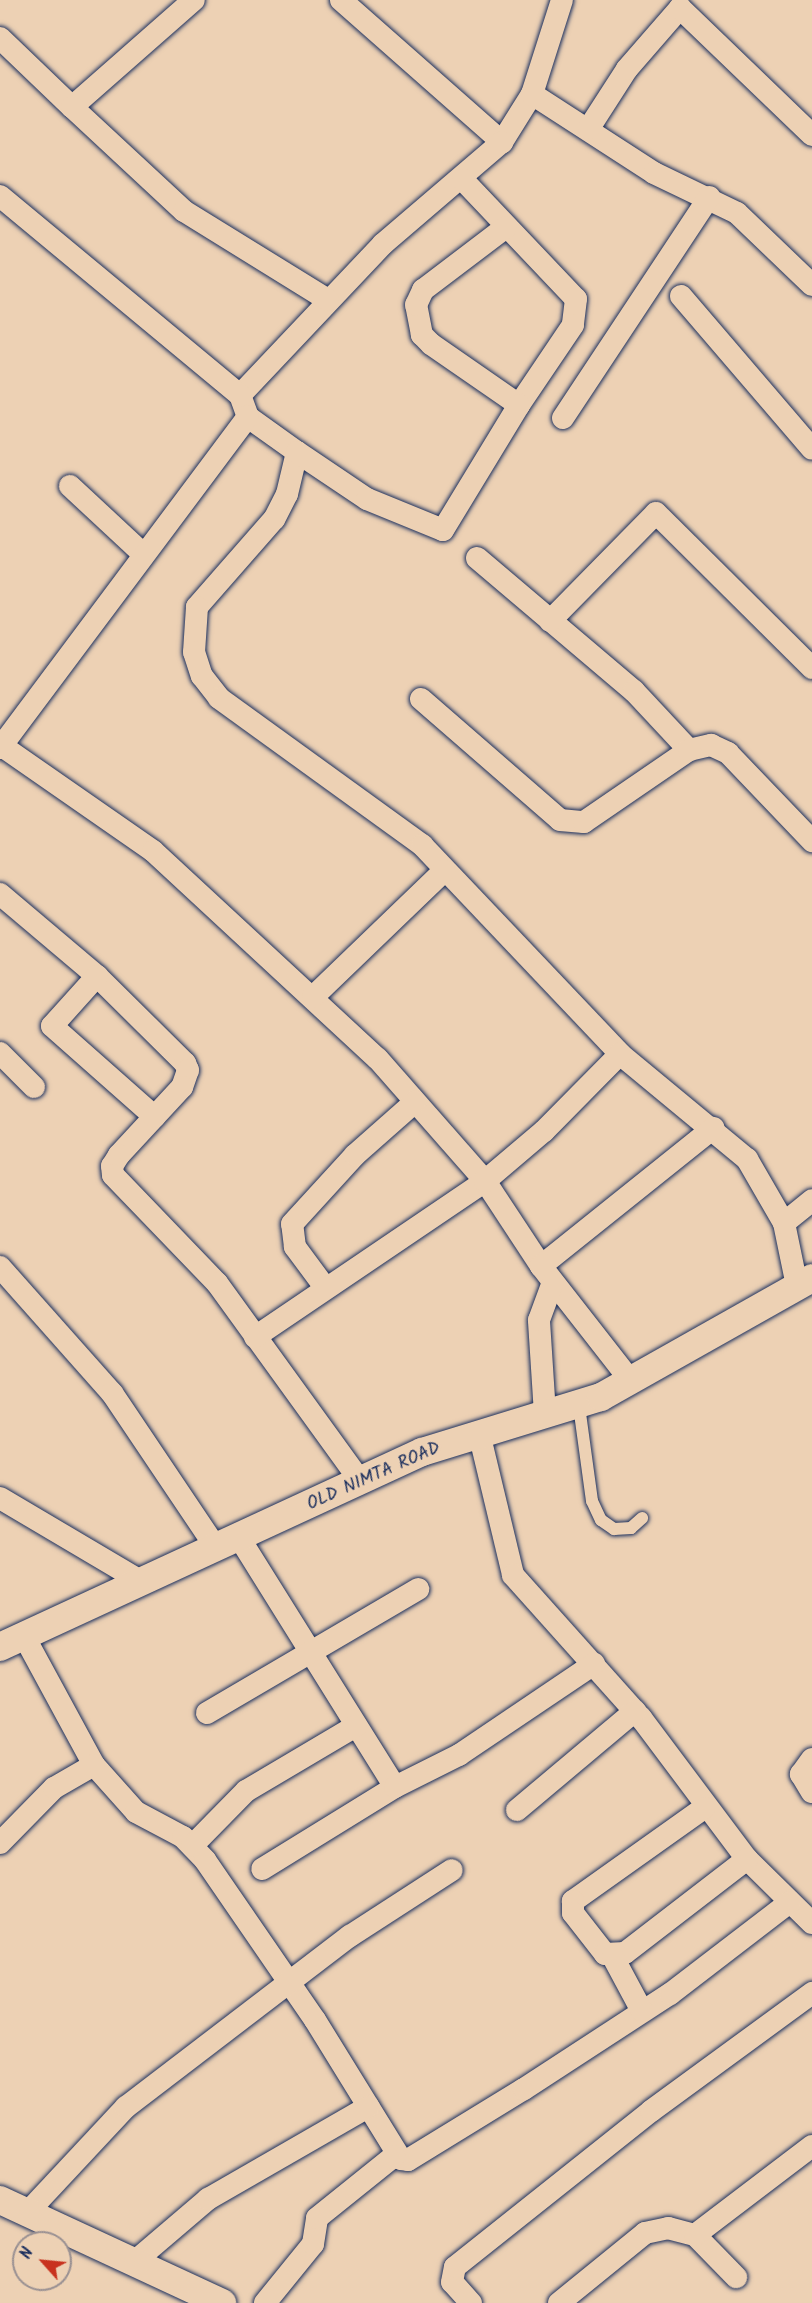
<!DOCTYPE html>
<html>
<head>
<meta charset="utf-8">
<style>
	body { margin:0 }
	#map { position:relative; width:812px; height:2303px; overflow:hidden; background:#edd1b4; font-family:Kalam,sans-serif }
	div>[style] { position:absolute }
	.roads { filter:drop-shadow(0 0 2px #1b2f5e) drop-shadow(0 0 2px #1b2f5e) }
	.service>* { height:12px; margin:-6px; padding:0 6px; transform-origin:6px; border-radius:6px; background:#edd1b4 }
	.minor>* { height:22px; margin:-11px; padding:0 11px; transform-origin:11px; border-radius:11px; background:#edd1b4 }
	.tertiary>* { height:28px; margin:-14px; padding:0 14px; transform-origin:14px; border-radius:14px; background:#edd1b4 }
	span { translate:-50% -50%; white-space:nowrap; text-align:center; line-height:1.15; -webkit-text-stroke:4.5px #edd1b4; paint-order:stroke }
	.street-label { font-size:18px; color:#1b2f5e }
	.north { position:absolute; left:12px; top:2231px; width:60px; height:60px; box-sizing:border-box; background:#edd1b4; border:2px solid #999092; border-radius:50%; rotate:297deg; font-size:16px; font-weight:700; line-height:24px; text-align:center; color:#1b2f5e }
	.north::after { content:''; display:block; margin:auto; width:21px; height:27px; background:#c8321e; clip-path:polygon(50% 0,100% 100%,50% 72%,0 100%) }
</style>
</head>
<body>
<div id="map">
	<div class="roads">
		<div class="service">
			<i style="left:579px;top:1406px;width:96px;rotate:82.2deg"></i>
			<i style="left:592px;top:1501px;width:21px;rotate:65deg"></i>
			<i style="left:601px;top:1520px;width:16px;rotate:35deg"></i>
			<i style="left:614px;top:1529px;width:17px;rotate:-3deg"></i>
			<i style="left:631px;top:1528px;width:15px;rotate:-42deg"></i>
		</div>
		<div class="minor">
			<i style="left:341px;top:0;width:215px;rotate:41.4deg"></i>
			<i style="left:562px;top:0;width:99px;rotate:107.7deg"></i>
			<i style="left:532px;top:94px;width:57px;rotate:122deg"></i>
			<i style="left:502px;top:142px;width:157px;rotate:139.4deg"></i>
			<i style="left:383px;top:244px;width:208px;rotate:133.4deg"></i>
			<i style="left:240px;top:395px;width:23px;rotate:70deg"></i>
			<i style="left:248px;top:417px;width:60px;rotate:35.5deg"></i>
			<i style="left:297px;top:452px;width:43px;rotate:103.4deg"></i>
			<i style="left:287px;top:494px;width:28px;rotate:117deg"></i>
			<i style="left:274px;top:519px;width:117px;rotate:131.2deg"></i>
			<i style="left:197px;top:607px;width:45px;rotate:93.8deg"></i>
			<i style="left:194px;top:652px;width:25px;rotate:72deg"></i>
			<i style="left:202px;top:676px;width:28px;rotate:52deg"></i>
			<i style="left:219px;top:698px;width:251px;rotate:35.9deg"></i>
			<i style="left:422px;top:845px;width:288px;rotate:46.5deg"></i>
			<i style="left:620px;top:1054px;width:165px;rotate:39.6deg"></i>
			<i style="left:747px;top:1159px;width:74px;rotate:60deg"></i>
			<i style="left:784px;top:1223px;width:64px;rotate:78.3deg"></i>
			<i style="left:0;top:38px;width:100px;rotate:43.8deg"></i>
			<i style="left:72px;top:107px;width:162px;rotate:-41.3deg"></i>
			<i style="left:532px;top:94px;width:145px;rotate:32.9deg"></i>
			<i style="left:654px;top:173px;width:92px;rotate:25.7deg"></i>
			<i style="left:737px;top:213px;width:104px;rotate:43.8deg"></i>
			<i style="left:72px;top:107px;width:153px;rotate:42.9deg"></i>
			<i style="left:184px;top:211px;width:169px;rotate:31.7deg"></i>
			<i style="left:589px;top:128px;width:70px;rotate:-57.2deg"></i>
			<i style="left:627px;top:69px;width:81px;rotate:-49deg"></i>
			<i style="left:680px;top:8px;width:183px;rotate:43.9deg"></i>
			<i style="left:463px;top:180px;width:164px;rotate:46.5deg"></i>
			<i style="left:576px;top:299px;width:26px;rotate:97deg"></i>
			<i style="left:573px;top:325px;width:97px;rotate:124deg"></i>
			<i style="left:519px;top:405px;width:107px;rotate:-145.3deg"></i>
			<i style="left:431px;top:344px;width:13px;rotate:-135deg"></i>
			<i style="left:422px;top:335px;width:31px;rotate:-101deg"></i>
			<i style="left:416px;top:305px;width:17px;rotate:-65deg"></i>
			<i style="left:423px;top:290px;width:104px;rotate:-37.2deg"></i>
			<i style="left:0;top:196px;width:312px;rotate:39.7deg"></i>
			<i style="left:681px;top:296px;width:201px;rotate:49.4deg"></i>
			<i style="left:563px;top:418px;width:265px;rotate:-56.5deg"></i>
			<i style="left:297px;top:452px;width:84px;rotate:33.9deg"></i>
			<i style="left:367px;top:499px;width:82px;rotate:22.2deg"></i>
			<i style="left:443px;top:530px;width:146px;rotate:-58.7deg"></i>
			<i style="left:70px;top:486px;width:98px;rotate:42.9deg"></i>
			<i style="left:477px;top:558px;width:206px;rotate:40.3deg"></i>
			<i style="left:634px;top:691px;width:81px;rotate:47deg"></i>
			<i style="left:550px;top:621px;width:151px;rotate:-45.5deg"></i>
			<i style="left:656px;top:513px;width:220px;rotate:44.8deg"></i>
			<i style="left:421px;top:699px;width:184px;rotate:41deg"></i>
			<i style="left:560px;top:820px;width:24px;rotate:5deg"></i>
			<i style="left:584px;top:822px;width:127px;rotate:-34.4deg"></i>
			<i style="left:689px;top:750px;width:23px;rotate:-13deg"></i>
			<i style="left:711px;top:745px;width:19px;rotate:25deg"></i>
			<i style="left:728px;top:753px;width:122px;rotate:46.3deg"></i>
			<i style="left:2px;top:746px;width:184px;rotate:34.8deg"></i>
			<i style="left:153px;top:851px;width:306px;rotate:42.8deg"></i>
			<i style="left:378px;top:1059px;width:162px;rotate:48.7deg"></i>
			<i style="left:485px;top:1181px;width:102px;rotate:56.6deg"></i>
			<i style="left:541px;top:1266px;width:146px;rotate:52deg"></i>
			<i style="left:0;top:748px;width:414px;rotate:-53.2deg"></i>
			<i style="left:0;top:894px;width:127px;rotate:40.2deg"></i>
			<i style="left:97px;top:976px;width:124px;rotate:44.7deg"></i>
			<i style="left:185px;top:1063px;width:8px;rotate:67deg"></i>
			<i style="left:188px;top:1070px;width:18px;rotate:109deg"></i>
			<i style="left:182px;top:1087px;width:93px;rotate:132.8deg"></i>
			<i style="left:119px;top:1155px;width:13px;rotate:122deg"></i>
			<i style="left:112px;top:1166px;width:9px;rotate:84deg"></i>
			<i style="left:113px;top:1175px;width:150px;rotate:46.1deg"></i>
			<i style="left:217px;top:1283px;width:246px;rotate:54.1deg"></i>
			<i style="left:97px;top:976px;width:67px;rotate:132deg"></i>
			<i style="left:52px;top:1026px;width:137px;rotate:41.5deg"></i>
			<i style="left:313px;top:997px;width:182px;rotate:-43.9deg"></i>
			<i style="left:0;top:1053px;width:48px;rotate:45deg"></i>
			<i style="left:784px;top:1223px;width:36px;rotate:-39deg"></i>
			<i style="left:541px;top:1266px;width:221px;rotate:-38.7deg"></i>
			<i style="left:0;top:1267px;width:169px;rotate:48.4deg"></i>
			<i style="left:112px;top:1393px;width:187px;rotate:56.1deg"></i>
			<i style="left:324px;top:1286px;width:49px;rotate:-126.6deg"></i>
			<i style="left:295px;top:1247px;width:23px;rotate:-97deg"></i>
			<i style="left:292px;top:1224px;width:93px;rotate:-47.6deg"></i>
			<i style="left:355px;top:1155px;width:80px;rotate:-41.5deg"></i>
			<i style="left:255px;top:1337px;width:278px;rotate:-34.1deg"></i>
			<i style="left:485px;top:1181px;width:77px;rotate:-40.3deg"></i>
			<i style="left:544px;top:1131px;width:108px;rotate:-45.4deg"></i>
			<i style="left:545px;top:1414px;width:94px;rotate:-93.7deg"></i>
			<i style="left:539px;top:1320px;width:40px;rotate:-69.8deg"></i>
			<i style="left:479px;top:1433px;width:146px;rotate:76.5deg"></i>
			<i style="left:513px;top:1575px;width:192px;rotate:48.2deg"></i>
			<i style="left:641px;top:1718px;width:176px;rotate:53.1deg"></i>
			<i style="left:747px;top:1859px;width:91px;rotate:44.6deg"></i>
			<i style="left:0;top:1498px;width:167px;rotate:30.6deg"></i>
			<i style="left:240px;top:1539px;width:292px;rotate:58deg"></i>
			<i style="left:395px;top:1787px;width:156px;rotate:148.3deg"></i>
			<i style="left:25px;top:1638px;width:145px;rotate:61.5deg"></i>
			<i style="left:94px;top:1765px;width:63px;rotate:48.2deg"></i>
			<i style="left:136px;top:1812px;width:53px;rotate:28deg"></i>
			<i style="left:183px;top:1837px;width:32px;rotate:46deg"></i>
			<i style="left:205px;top:1860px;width:194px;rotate:55.5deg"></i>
			<i style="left:315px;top:2020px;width:163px;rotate:58.3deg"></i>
			<i style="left:401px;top:2159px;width:7px;rotate:8deg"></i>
			<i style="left:408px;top:2160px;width:136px;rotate:-31.5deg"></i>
			<i style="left:524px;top:2089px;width:174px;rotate:-33.1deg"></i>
			<i style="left:670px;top:1994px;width:151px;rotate:-37.5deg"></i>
			<i style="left:207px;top:1713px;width:245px;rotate:-30.4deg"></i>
			<i style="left:812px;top:1759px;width:19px;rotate:126deg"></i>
			<i style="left:801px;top:1774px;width:21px;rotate:59deg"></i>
			<i style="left:395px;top:1787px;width:72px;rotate:-26.6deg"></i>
			<i style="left:459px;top:1755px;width:163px;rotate:-34deg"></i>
			<i style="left:704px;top:1808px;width:161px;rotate:144.6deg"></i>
			<i style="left:573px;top:1901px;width:12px;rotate:90deg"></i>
			<i style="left:573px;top:1913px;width:52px;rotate:52deg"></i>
			<i style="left:605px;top:1954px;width:20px;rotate:-3deg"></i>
			<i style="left:625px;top:1953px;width:154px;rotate:-37.6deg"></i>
			<i style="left:517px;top:1810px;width:154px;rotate:-40deg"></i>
			<i style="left:0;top:1843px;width:77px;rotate:-45.5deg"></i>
			<i style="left:54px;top:1788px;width:46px;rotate:-29.9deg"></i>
			<i style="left:192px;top:1846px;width:77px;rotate:-45.5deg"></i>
			<i style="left:246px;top:1791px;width:128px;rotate:-30.6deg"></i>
			<i style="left:613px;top:1957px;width:61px;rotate:61.8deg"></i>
			<i style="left:27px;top:2213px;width:145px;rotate:-47deg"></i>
			<i style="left:126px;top:2107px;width:282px;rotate:-37.4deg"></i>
			<i style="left:350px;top:1936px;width:121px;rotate:-32.9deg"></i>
			<i style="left:695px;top:2235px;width:59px;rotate:45.7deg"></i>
			<i style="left:133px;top:2263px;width:99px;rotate:-40.5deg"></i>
			<i style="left:208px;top:2199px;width:185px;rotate:-29.9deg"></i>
			<i style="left:265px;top:2303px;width:76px;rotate:-50.9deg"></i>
			<i style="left:313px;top:2244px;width:26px;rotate:-81deg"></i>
			<i style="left:317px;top:2218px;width:99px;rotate:-38.8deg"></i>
			<i style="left:471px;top:2303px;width:28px;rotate:-132deg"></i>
			<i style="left:452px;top:2282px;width:15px;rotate:-79deg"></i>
			<i style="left:455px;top:2267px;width:251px;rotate:-38.5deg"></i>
			<i style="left:651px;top:2111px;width:200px;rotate:-36.2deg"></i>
			<i style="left:559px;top:2303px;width:111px;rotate:-39.1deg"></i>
			<i style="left:645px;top:2233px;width:24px;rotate:-12deg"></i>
			<i style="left:668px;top:2228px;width:28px;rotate:15deg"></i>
			<i style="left:695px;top:2235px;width:147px;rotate:-37.3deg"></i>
		</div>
		<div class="tertiary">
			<i style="left:0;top:1647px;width:465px;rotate:-24.8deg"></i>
			<i style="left:422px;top:1452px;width:187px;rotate:-17.1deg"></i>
			<i style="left:601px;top:1397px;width:242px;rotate:-29.4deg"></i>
			<i style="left:0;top:2200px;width:245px;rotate:24.9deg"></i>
		</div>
	</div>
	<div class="street-label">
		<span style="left:374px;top:1477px;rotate:-24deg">OLD NIMTA ROAD</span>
	</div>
	<div class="north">N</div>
</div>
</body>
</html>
